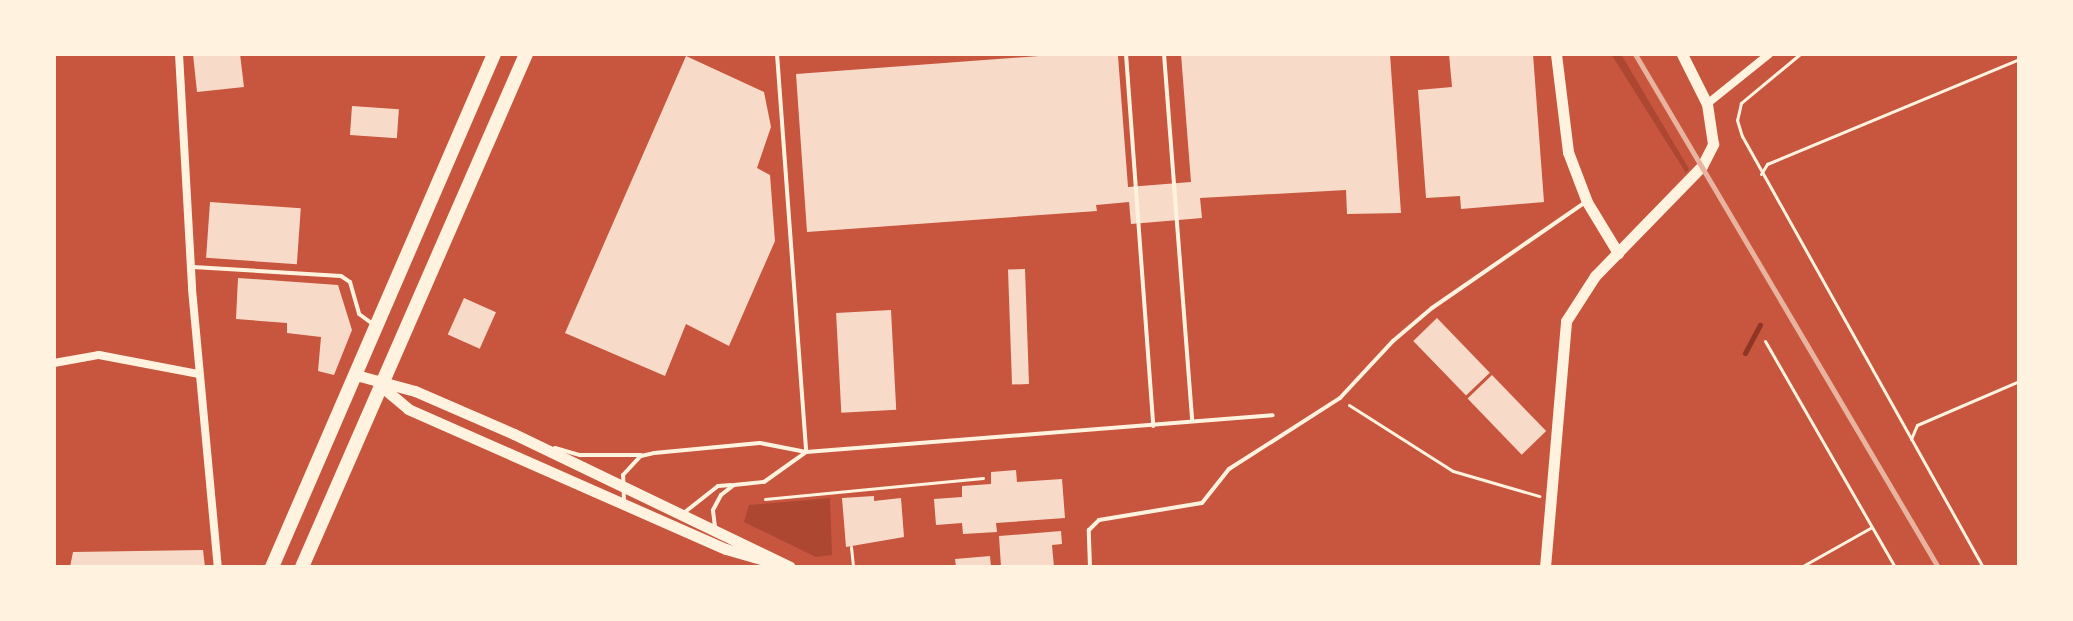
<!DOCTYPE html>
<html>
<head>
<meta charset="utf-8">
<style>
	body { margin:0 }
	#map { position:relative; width:2073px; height:621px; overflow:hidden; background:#c8553d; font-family:Jost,sans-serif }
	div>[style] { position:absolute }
	.green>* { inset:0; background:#ae4732 }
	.stream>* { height:5px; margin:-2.5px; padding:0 2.5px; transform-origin:2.5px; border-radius:2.5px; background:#8f3625 }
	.building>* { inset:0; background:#f7dbc8; transform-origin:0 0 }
	.path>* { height:3px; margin:-1.5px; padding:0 1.5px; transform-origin:1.5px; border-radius:1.5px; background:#fff3e0 }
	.service>* { height:4px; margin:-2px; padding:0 2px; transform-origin:2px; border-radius:2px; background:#fff3e0 }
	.minor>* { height:8px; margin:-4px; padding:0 4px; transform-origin:4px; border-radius:4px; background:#fff3e0 }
	.tertiary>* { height:11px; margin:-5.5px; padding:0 5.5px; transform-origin:5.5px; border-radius:5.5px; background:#fff3e0 }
	.trunk>* { height:14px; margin:-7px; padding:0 7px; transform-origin:7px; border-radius:7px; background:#fff3e0 }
	.rail>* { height:5px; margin:-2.5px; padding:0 2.5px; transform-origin:2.5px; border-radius:2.5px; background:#e9b49f }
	span { translate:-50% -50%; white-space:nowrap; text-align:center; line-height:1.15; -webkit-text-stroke:7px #fff3e0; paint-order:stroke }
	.frame { position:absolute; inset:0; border:56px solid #fff3e0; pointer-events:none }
</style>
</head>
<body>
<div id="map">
	<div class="green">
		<i style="clip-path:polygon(1611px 54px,1621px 54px,1689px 169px,1686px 173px)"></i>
		<i style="clip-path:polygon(830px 498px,832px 555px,816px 557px,744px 522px,749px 505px)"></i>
	</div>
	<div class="stream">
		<i style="left:1745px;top:353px;width:32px;rotate:-62deg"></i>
	</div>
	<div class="building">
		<i style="clip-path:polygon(193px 54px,240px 54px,244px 87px,197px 92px)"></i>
		<i style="clip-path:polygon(1065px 54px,1118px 56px,1128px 187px,1191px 182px,1181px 54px,1390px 54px,1401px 213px,1347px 214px,1346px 190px,1200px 198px,1202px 218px,1131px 224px,1129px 202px,1096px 205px,1097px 211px,807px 232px,796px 74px)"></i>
		<i style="clip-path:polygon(1449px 54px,1533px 54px,1544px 202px,1461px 209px,1460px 196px,1426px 198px,1418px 90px,1452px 87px)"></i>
		<i style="clip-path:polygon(686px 56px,764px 92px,771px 127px,757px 168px,770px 175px,775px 241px,729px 346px,686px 324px,665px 376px,565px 333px)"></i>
		<i style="left:352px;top:106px;width:47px;height:29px;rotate:4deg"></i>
		<i style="left:210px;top:202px;width:91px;height:56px;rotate:4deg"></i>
		<i style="left:1025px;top:269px;width:115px;height:17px;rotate:88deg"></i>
		<i style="clip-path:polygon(238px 278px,338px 285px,352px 330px,334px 375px,318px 371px,321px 337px,287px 333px,287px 323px,236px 319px)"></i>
		<i style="left:464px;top:298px;width:35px;height:40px;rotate:24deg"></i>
		<i style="left:891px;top:310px;width:100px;height:55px;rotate:87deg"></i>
		<i style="left:1437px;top:318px;width:76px;height:33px;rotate:46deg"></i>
		<i style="left:1492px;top:375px;width:78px;height:34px;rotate:46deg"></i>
		<i style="clip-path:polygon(1016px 470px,1017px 482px,1062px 479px,1065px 518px,996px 523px,997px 532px,963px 534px,962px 523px,936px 525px,934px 499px,962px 497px,962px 486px,991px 484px,991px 472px)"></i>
		<i style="clip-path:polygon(874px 496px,874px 501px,901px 498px,904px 537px,846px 547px,842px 498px)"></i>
		<i style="clip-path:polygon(1061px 531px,1062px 544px,1052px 545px,1054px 567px,1001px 567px,999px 536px)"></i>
		<i style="clip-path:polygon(73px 552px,203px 550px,205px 567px,70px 567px)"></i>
		<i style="clip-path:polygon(990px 556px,991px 567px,956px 567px,955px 559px)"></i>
	</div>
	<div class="path">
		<i style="left:1800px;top:54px;width:77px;rotate:140.3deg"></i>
		<i style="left:1741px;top:103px;width:17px;rotate:103deg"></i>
		<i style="left:1737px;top:120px;width:17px;rotate:73deg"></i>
		<i style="left:1742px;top:136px;width:494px;rotate:60.8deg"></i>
		<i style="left:1761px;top:174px;width:12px;rotate:-59deg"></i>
		<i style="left:1767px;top:164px;width:273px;rotate:-22.6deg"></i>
		<i style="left:1765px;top:341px;width:261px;rotate:60.1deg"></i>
		<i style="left:1349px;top:405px;width:123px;rotate:32.4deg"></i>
		<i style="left:1453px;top:471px;width:90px;rotate:16.2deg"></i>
		<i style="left:1911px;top:439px;width:15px;rotate:-67deg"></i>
		<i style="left:1917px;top:425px;width:111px;rotate:-23.3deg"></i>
		<i style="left:765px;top:499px;width:219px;rotate:-5.5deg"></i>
		<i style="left:851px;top:547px;width:20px;rotate:84deg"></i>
		<i style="left:1801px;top:567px;width:81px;rotate:-29.4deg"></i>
	</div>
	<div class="service">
		<i style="left:777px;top:54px;width:399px;rotate:85.8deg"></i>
		<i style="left:844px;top:54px;width:5px"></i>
		<i style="left:1126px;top:54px;width:373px;rotate:85.8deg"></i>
		<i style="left:1164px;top:54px;width:367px;rotate:85.6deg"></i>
		<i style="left:193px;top:267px;width:148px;rotate:3.5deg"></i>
		<i style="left:341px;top:276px;width:11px;rotate:34deg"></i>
		<i style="left:350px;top:282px;width:33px;rotate:74deg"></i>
		<i style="left:359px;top:314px;width:19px;rotate:36deg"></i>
		<i style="left:555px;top:448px;width:26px;rotate:16deg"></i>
		<i style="left:580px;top:455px;width:61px"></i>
		<i style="left:624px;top:501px;width:26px;rotate:-92deg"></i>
		<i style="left:623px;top:475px;width:26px;rotate:-47deg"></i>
		<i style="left:641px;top:456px;width:13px;rotate:-13deg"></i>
		<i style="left:654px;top:453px;width:106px;rotate:-5.4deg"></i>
		<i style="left:760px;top:443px;width:47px;rotate:11.1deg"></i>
		<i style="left:806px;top:452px;width:468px;rotate:-4.5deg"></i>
		<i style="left:685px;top:512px;width:42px;rotate:-38.2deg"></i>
		<i style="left:718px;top:486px;width:13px;rotate:-4deg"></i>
		<i style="left:715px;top:527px;width:17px;rotate:-97deg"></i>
		<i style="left:713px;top:510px;width:17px;rotate:-62deg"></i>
		<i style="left:721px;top:495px;width:16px;rotate:-38deg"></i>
		<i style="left:734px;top:485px;width:30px;rotate:-6deg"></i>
		<i style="left:764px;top:482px;width:52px;rotate:-35.5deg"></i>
		<i style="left:1090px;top:567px;width:37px;rotate:-92deg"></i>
		<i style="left:1089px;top:530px;width:14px;rotate:-45deg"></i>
		<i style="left:1099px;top:520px;width:104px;rotate:-9.4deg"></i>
		<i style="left:1202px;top:503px;width:43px;rotate:-51.5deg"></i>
		<i style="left:1229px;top:469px;width:132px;rotate:-32.6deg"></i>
		<i style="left:1340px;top:398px;width:78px;rotate:-47.1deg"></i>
		<i style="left:1393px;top:341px;width:51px;rotate:-40.2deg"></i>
		<i style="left:1432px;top:308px;width:185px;rotate:-34.6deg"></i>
	</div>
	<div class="minor">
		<i style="left:179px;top:54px;width:235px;rotate:86.8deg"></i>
		<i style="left:192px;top:289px;width:279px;rotate:84.7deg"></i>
		<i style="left:1707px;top:104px;width:80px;rotate:-38.9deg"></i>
		<i style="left:54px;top:363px;width:46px;rotate:-10.1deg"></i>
		<i style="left:99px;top:355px;width:102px;rotate:10.8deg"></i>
	</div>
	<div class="tertiary">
		<i style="left:1556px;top:54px;width:99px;rotate:83deg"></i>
		<i style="left:1568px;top:152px;width:53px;rotate:69.2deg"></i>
		<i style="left:1587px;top:202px;width:60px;rotate:58.7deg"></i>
		<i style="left:356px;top:375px;width:61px;rotate:15.2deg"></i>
		<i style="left:415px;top:391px;width:108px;rotate:23.5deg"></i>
		<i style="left:514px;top:434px;width:306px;rotate:25.7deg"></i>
		<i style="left:381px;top:386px;width:35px;rotate:40deg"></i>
		<i style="left:408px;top:409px;width:347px;rotate:23.8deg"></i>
		<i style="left:726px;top:549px;width:44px;rotate:15.9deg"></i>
		<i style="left:1545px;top:567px;width:247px;rotate:-85.1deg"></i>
		<i style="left:1566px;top:321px;width:54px;rotate:-57.2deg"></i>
		<i style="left:1595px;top:276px;width:153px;rotate:-45.8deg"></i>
		<i style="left:1702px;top:166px;width:25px;rotate:-63deg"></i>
		<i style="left:1713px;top:144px;width:40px;rotate:-98.5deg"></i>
		<i style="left:1707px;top:104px;width:56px;rotate:-116.6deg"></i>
	</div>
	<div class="trunk">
		<i style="left:272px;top:567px;width:559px;rotate:-66.6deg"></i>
		<i style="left:302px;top:567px;width:560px;rotate:-66.41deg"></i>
	</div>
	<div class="rail">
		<i style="left:1635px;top:54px;width:596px;rotate:59.43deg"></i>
	</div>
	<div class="frame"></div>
</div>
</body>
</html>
